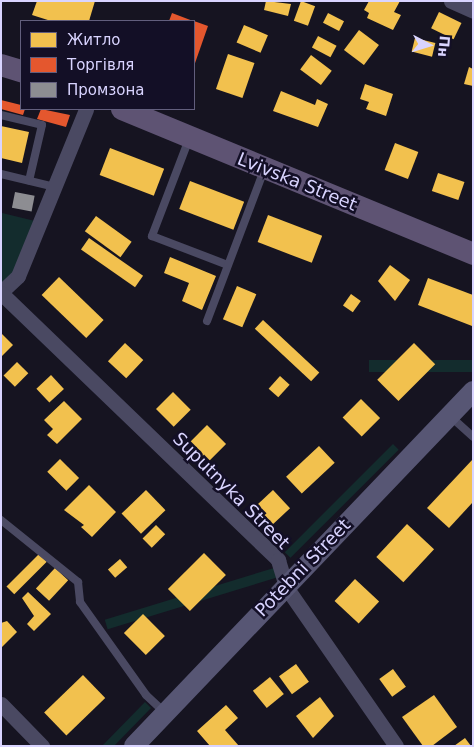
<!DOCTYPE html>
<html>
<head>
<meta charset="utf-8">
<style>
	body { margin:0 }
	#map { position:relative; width:474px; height:747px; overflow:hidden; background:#161421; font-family:"DejaVu Sans",sans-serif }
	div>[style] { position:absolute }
	.green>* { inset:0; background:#132c2d; transform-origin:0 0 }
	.homes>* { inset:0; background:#f2c14e; transform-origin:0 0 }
	.shops>* { inset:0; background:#e4572e }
	.industry>* { inset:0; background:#8d8d92; transform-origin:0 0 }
	.lane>* { height:8px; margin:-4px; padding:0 4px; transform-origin:4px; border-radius:4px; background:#4a4962 }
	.street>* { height:15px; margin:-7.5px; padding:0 7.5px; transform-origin:7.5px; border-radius:7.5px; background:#4a4962 }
	.secondary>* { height:20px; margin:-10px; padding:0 10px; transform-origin:10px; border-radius:10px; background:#575674 }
	.primary>* { height:22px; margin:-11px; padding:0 11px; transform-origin:11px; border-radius:11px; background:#5e5373 }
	span { translate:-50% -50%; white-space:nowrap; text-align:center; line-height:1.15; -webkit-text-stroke:5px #130f26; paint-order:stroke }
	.street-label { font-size:18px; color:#d9d4ff }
	.frame { position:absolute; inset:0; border:2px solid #d9d4ff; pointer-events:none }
	.legend { position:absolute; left:20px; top:20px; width:175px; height:90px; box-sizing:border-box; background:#130f26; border:1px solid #625e7d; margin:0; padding:6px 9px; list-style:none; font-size:15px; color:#d9d4ff }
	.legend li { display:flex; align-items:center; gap:10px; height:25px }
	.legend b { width:25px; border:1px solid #625e7d }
	.north { position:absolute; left:404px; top:20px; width:50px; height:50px; -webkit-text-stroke:4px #130f26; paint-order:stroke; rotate:95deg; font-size:14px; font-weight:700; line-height:20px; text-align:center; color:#d9d4ff }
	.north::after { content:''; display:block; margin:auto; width:18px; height:22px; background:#d9d4ff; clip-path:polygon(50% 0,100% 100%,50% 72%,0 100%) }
</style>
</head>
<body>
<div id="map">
	<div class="green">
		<i style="clip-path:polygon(2px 213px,35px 221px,13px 273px,1px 284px)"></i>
		<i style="left:473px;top:360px;width:12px;height:104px;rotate:90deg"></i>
		<i style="left:393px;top:444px;width:8px;height:153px;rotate:45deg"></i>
		<i style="left:274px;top:568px;width:10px;height:177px;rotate:73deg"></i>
		<i style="clip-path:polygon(145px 702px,151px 708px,114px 746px,102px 746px)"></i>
	</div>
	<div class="homes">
		<i style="clip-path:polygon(37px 1px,95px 1px,89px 21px,51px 21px,32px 15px)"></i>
		<i style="clip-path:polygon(266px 1px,291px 4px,288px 16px,264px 10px)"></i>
		<i style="left:301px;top:1px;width:15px;height:21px;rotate:20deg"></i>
		<i style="clip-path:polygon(369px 1px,400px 1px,394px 12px,401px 15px,393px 30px,367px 18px,369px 13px,364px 10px)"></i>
		<i style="left:439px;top:12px;width:25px;height:18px;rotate:26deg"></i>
		<i style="left:328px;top:13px;width:18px;height:11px;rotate:27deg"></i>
		<i style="left:244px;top:25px;width:26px;height:19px;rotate:23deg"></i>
		<i style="left:359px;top:30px;width:25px;height:25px;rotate:37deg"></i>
		<i style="left:318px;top:36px;width:21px;height:13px;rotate:28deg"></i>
		<i style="left:415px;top:38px;width:21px;height:14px;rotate:14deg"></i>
		<i style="left:228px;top:54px;width:28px;height:37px;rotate:19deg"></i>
		<i style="left:311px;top:55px;width:26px;height:18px;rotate:37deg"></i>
		<i style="clip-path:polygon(469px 67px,473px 69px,473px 86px,464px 84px)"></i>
		<i style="clip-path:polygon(365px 84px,393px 94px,386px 116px,366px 109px,369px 102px,360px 99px)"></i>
		<i style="clip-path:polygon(281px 91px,315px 105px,317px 99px,328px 104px,318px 127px,273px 111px)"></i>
		<i style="clip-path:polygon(1px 126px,29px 132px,22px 163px,1px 158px)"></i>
		<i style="left:395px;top:143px;width:25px;height:29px;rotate:21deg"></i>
		<i style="left:110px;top:148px;width:58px;height:29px;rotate:21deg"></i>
		<i style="left:438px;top:173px;width:28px;height:19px;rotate:19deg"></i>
		<i style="left:190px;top:181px;width:58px;height:30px;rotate:21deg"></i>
		<i style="left:268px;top:215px;width:58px;height:29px;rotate:21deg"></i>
		<i style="left:96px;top:216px;width:44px;height:19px;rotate:36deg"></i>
		<i style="left:89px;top:238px;width:66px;height:14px;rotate:35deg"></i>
		<i style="clip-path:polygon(170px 257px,216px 276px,202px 310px,182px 301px,189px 283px,164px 273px)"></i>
		<i style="clip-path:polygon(390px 265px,410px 280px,395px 301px,378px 281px)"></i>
		<i style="left:59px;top:277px;width:62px;height:25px;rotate:44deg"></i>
		<i style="clip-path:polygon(428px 278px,473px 295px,472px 326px,418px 305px)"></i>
		<i style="left:237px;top:286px;width:21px;height:36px;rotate:23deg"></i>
		<i style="left:351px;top:294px;width:12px;height:14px;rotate:35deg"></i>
		<i style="left:263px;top:320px;width:77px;height:12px;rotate:43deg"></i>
		<i style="clip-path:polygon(1px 333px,13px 345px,1px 357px)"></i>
		<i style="left:125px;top:343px;width:25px;height:25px;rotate:43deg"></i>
		<i style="left:414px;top:343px;width:30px;height:52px;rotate:45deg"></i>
		<i style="left:17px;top:362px;width:16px;height:19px;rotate:45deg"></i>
		<i style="left:51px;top:375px;width:19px;height:20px;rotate:47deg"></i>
		<i style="left:280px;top:376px;width:13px;height:17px;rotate:42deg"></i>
		<i style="left:173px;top:392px;width:25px;height:24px;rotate:45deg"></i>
		<i style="left:361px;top:399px;width:27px;height:26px;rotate:45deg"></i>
		<i style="clip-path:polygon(64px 401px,82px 419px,57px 444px,47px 435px,53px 429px,44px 420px)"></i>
		<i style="left:207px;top:425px;width:27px;height:25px;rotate:45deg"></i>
		<i style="left:319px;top:446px;width:23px;height:45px;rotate:47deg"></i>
		<i style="left:60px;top:459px;width:27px;height:18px;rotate:45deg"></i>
		<i style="clip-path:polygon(473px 459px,473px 502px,449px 528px,427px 508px)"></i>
		<i style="clip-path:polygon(89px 485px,116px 512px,92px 537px,81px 527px,84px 525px,64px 510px)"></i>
		<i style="left:146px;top:490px;width:28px;height:34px;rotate:46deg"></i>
		<i style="left:273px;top:490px;width:25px;height:26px;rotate:47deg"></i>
		<i style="left:407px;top:524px;width:37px;height:45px;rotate:43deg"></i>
		<i style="left:156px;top:525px;width:13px;height:19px;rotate:45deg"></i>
		<i style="left:204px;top:553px;width:31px;height:51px;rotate:45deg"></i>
		<i style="left:39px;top:554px;width:11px;height:46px;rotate:45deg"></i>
		<i style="left:120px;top:559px;width:11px;height:16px;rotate:49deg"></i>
		<i style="left:55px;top:568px;width:18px;height:28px;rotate:43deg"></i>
		<i style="left:355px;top:579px;width:33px;height:30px;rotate:43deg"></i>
		<i style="clip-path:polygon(28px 592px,51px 614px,34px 631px,27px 624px,34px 616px,22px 598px)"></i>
		<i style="left:143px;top:614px;width:31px;height:27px;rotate:45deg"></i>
		<i style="clip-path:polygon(7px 621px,17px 632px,1px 648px,1px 623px)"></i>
		<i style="left:296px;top:664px;width:22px;height:21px;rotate:54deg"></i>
		<i style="left:393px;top:669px;width:22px;height:17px;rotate:54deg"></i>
		<i style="left:83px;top:675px;width:32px;height:54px;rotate:46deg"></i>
		<i style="left:270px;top:677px;width:22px;height:22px;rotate:51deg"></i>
		<i style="clip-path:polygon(434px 695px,457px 727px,432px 746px,423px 746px,402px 717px)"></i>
		<i style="clip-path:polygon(320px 697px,334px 716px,313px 738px,296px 716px)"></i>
		<i style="clip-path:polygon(226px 705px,238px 718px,225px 730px,239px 746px,210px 746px,197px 731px)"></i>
		<i style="clip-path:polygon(465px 738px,471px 746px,454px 746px)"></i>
	</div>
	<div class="shops">
		<i style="clip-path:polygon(172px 13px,193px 21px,169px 21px)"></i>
		<i style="clip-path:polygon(194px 21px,208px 26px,194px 66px)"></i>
		<i style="clip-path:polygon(1px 100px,21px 105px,25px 109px,23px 115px,1px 109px)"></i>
		<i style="clip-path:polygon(41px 109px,70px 115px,66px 127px,37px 119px)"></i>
	</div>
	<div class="industry">
		<i style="left:15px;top:192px;width:20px;height:16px;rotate:11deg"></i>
	</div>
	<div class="lane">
		<i style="left:1px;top:115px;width:42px;rotate:13.7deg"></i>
		<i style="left:42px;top:125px;width:57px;rotate:103.1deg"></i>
		<i style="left:189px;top:139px;width:104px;rotate:110.9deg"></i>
		<i style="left:152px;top:236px;width:81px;rotate:20.9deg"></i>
		<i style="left:1px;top:174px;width:56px;rotate:13.5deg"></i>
		<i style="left:207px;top:321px;width:161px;rotate:-69.3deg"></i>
		<i style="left:450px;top:416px;width:31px;rotate:42deg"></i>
		<i style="left:1px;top:520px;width:99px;rotate:38.8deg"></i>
		<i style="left:78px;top:582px;width:20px;rotate:84deg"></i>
		<i style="left:80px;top:602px;width:114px;rotate:54.6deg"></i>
		<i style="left:146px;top:695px;width:26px;rotate:43deg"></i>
	</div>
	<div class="street">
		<i style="left:451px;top:1px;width:24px;rotate:24deg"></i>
		<i style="left:1px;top:292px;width:23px;rotate:-43deg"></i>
		<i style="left:18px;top:276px;width:180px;rotate:-67.8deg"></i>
		<i style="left:1px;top:293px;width:385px;rotate:43.9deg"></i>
		<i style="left:278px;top:560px;width:28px;rotate:73deg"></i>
		<i style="left:286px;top:587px;width:193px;rotate:55.3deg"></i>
		<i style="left:1px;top:704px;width:59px;rotate:45.7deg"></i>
	</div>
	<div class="secondary">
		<i style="left:134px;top:746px;width:491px;rotate:-46.3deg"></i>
	</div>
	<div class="primary">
		<i style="left:1px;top:65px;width:21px;rotate:17deg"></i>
		<i style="left:122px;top:109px;width:380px;rotate:22.4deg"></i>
	</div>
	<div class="street-label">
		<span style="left:297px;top:182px;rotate:22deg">Lvivska Street</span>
		<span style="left:231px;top:491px;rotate:45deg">Suputnyka Street</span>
		<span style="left:303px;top:568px;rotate:-46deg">Potebni Street</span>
	</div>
	<div class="frame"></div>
	<ul class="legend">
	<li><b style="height:14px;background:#f2c14e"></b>Житло</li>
	<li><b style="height:14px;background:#e4572e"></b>Торгівля</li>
	<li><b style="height:14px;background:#8d8d92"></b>Промзона</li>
	</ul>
	<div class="north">Пн</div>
</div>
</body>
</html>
